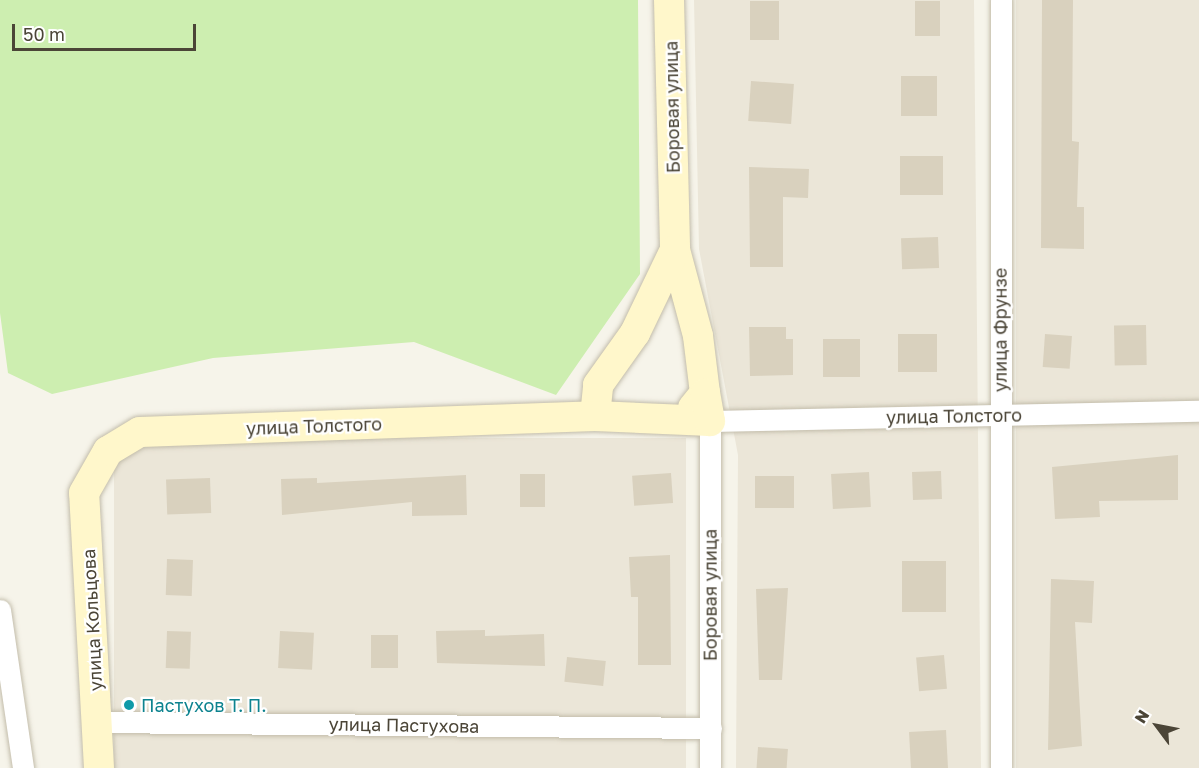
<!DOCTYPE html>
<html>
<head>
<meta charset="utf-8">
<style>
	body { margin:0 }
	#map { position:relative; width:1199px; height:768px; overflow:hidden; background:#f6f4ea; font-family:"Golos Text",sans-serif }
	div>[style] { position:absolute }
	.residential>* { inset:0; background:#ebe6d8; transform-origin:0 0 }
	.green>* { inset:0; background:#cdeeb0 }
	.building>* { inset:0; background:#d9d1be; transform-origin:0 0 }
	.roads { filter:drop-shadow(0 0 2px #c3bdab) drop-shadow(0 0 2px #c3bdab) }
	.street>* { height:21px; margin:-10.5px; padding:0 10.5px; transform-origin:10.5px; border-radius:10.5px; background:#fff }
	.secondary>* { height:30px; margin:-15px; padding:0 15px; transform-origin:15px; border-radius:15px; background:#fff7cb }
	.dots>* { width:16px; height:16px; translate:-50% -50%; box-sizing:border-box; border:3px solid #fff; border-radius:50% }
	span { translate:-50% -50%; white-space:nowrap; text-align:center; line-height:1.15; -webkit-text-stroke:4.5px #fff; paint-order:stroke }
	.street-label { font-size:18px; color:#4b4537 }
	.culture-label { font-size:18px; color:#0d838f }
	.left { translate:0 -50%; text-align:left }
	.north { position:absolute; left:1127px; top:696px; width:60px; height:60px; -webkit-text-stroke:4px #fff; paint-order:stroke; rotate:302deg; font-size:16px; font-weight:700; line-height:24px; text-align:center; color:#4b4537 }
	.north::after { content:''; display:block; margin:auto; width:21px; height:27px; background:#4b4537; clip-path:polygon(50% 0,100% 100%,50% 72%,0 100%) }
	.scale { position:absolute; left:12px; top:24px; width:184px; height:27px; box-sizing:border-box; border:3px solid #4b4537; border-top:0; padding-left:8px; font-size:18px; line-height:21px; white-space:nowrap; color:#4b4537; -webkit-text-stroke:4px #fff; paint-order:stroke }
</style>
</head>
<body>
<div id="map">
	<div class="residential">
		<i style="clip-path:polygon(694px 0,974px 0,981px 768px,736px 768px,738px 455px,699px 249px)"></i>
		<i style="left:1016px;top:0;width:183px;height:768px"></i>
		<i style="left:686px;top:438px;width:330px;height:572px;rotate:90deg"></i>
	</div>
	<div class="green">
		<i style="clip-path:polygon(0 0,638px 0,640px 274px,556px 395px,414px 342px,213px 358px,52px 394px,8px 373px,0 313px)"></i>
	</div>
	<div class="building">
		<i style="clip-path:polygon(1042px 0,1073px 0,1072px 141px,1079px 142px,1077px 207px,1084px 207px,1084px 249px,1041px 248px)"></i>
		<i style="left:750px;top:1px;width:29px;height:39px"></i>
		<i style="left:915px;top:1px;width:25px;height:35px"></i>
		<i style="left:901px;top:76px;width:36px;height:40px"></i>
		<i style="left:751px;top:81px;width:43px;height:40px;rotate:4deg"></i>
		<i style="left:900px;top:156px;width:43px;height:39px"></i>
		<i style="clip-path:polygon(749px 167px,809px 169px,808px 198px,783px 197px,783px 267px,750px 267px)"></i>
		<i style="left:938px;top:237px;width:31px;height:37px;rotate:88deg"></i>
		<i style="left:1146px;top:325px;width:40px;height:32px;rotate:89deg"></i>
		<i style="clip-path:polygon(749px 327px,786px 327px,786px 339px,793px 339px,793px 375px,750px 376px)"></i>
		<i style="left:898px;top:334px;width:39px;height:38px"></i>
		<i style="left:1045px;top:334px;width:27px;height:33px;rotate:4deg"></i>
		<i style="left:823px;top:339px;width:37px;height:38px"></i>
		<i style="clip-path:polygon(1178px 455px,1178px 500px,1099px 501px,1100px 517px,1055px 519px,1052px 467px)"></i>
		<i style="left:941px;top:471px;width:28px;height:29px;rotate:88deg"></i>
		<i style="left:869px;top:472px;width:35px;height:38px;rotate:87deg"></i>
		<i style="left:671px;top:473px;width:30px;height:39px;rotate:86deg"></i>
		<i style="left:520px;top:474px;width:25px;height:33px"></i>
		<i style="clip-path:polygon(466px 475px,467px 515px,412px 516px,412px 502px,282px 515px,281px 479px,317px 478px,317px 483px)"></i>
		<i style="left:794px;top:476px;width:32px;height:39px;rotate:90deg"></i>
		<i style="left:210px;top:478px;width:35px;height:44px;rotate:88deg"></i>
		<i style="clip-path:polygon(670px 555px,671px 665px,638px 665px,638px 597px,631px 597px,629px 557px)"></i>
		<i style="left:167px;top:559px;width:26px;height:36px;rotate:2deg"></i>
		<i style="left:946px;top:561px;width:51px;height:44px;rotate:90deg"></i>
		<i style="clip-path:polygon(1051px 579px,1094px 581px,1092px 623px,1075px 622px,1082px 746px,1048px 750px)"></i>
		<i style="clip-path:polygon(788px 588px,782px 680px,759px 680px,756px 589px)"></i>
		<i style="clip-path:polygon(485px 630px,485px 636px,544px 634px,545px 666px,437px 663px,436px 631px)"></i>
		<i style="left:167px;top:631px;width:24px;height:37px;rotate:2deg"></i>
		<i style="left:280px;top:631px;width:34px;height:37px;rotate:3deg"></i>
		<i style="left:371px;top:635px;width:27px;height:33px"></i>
		<i style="left:944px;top:655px;width:34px;height:28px;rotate:85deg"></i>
		<i style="left:567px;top:657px;width:39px;height:25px;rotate:6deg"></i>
		<i style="left:946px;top:730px;width:38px;height:37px;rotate:87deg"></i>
		<i style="left:758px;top:747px;width:30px;height:21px;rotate:4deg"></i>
	</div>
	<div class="roads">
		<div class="street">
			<i style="left:1001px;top:0;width:768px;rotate:90deg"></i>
			<i style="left:0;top:610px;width:160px;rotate:81.7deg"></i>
			<i style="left:98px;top:722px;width:613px;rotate:0.56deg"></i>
			<i style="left:710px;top:768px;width:347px;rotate:-90deg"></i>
			<i style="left:710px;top:421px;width:489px;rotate:-1.2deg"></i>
		</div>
		<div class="secondary">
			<i style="left:669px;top:0;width:250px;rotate:88.6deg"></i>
			<i style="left:675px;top:250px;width:89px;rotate:75deg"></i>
			<i style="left:698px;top:336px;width:57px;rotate:83deg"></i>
			<i style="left:705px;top:393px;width:19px;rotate:129deg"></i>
			<i style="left:595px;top:416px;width:31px;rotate:-84deg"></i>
			<i style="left:598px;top:385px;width:64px;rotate:-54.6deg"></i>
			<i style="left:635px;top:333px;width:92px;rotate:-64.3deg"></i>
			<i style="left:99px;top:768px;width:275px;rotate:-93.1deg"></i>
			<i style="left:84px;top:493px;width:48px;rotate:-60.3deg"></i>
			<i style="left:108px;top:451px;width:37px;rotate:-31deg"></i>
			<i style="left:140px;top:432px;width:455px;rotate:-2deg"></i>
			<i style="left:595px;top:416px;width:115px;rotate:2.5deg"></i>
			<i style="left:710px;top:421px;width:28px;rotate:-100deg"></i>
		</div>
	</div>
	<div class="dots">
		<i style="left:129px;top:705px;background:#0f9aa8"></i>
	</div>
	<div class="street-label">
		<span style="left:672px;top:107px;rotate:-91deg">Боровая улица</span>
		<span style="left:1000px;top:330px;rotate:-90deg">улица Фрунзе</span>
		<span style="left:954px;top:416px;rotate:-1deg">улица Толстого</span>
		<span style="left:314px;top:426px;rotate:-2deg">улица Толстого</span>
		<span style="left:710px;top:595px;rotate:-90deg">Боровая улица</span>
		<span style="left:92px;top:620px;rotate:-93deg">улица Кольцова</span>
		<span style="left:404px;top:725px;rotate:1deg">улица Пастухова</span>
	</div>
	<div class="culture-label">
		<span class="left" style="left:141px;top:705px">Пастухов Т. П.</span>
	</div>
	<div class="north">N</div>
	<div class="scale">50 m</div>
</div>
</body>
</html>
